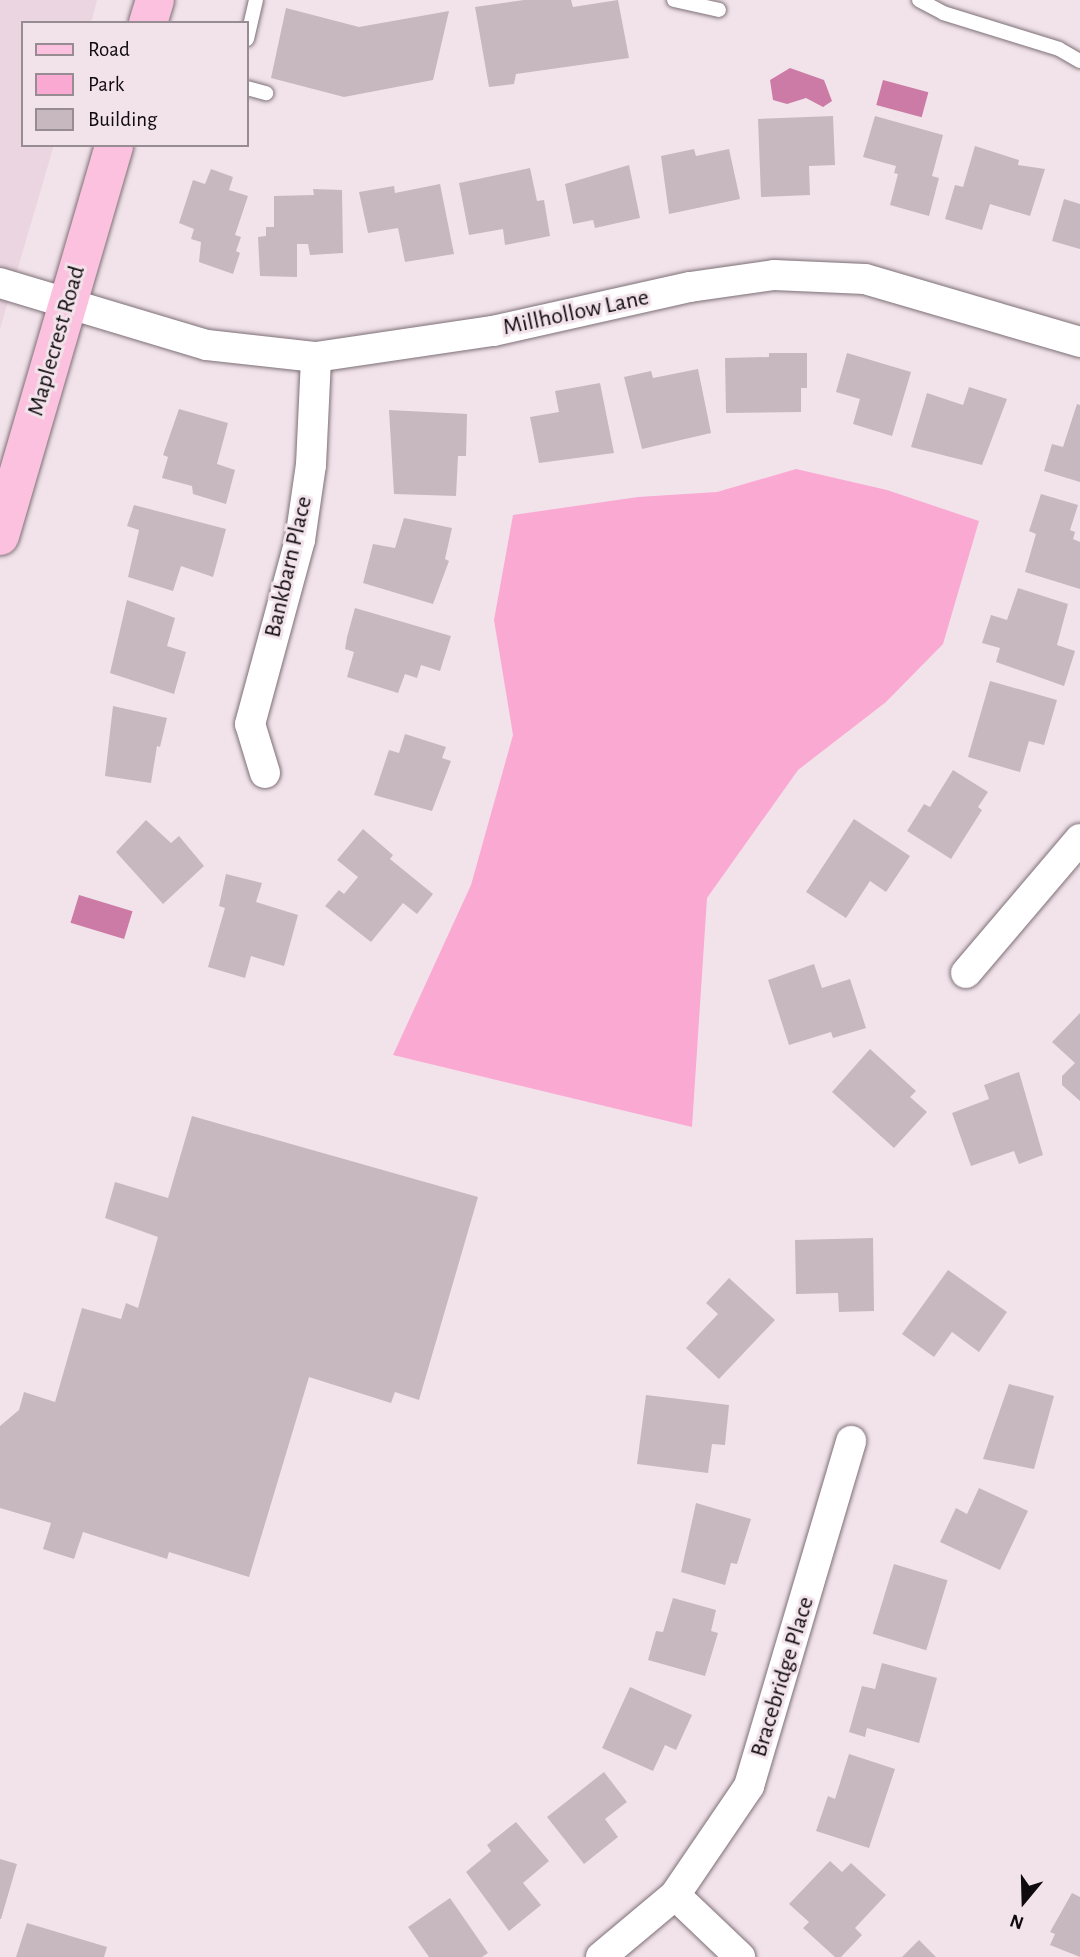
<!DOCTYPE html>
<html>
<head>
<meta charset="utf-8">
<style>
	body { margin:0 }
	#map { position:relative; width:1080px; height:1957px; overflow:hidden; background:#f2e3ea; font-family:"Alegreya Sans",sans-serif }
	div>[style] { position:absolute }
	.built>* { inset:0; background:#ebd5e0 }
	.green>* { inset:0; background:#faa9d2 }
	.water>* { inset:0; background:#cb7ba5; transform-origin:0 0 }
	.building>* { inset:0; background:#c6b8be; transform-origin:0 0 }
	.roads { filter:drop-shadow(0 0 2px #7d7076) drop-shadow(0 0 2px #7d7076) }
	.service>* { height:14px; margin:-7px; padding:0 7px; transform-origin:7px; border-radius:7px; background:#fff }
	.minor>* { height:30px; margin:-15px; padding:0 15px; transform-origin:15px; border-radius:15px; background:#fff }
	.primary>* { height:38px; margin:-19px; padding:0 19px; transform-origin:19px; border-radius:19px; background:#fbc1df }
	span { translate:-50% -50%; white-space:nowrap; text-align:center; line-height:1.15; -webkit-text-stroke:6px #f2e3ea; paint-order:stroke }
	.street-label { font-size:24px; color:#0f0a0d }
	.legend { position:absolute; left:21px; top:21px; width:228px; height:126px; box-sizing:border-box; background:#f2e3ea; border:2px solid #978c92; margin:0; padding:9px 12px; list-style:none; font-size:21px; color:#0f0a0d }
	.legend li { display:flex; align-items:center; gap:14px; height:35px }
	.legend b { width:35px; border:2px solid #978c92 }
	.north { position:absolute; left:989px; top:1866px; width:70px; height:70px; -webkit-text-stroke:5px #f2e3ea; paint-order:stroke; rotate:199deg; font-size:19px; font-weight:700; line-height:28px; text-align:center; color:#0f0a0d }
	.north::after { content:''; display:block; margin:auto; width:24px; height:32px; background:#0f0a0d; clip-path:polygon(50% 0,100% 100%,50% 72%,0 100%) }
</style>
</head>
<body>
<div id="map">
	<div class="built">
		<i style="clip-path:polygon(0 0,97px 0,91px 23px,23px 23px,23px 145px,54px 145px,0 329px)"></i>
	</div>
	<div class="green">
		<i style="clip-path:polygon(796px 469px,887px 490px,979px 521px,943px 644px,886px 702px,798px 770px,707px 898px,692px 1127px,393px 1055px,471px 885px,513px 735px,494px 620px,513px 515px,638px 497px,717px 492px)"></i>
	</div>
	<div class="water">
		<i style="clip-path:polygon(790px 68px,824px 80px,832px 101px,823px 107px,806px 98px,787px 104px,773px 100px,770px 80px)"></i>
		<i style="left:883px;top:80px;width:47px;height:26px;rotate:15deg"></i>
		<i style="left:79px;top:895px;width:56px;height:29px;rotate:17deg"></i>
	</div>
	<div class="building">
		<i style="clip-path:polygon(524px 0,571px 0,573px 7px,618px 0,629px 58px,516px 74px,514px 84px,489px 87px,475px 7px)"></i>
		<i style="clip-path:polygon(286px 8px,359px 27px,449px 11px,433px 80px,344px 97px,271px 78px)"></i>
		<i style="clip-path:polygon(833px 116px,835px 165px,809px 166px,810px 195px,761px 197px,758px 119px)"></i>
		<i style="clip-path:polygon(875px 116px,943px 135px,932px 176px,939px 178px,929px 216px,890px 205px,898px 174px,894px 173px,896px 166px,863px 157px)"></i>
		<i style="clip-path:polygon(975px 146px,1019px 160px,1018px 165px,1045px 169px,1030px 216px,990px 204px,982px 230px,945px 219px,955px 185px,963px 187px)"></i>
		<i style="clip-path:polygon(694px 149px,696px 156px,729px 149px,740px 199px,669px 214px,661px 156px)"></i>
		<i style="clip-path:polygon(629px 165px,640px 218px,595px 228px,593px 220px,573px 224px,565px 184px)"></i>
		<i style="clip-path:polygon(530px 168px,537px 201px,544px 200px,550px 236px,505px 245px,503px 229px,469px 235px,459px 183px)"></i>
		<i style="clip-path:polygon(211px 169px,233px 177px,229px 190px,248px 196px,235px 235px,241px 237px,236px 251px,240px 253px,233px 274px,199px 262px,201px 242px,191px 239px,194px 229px,179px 223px,193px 180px,205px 184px)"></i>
		<i style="clip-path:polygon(440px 184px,454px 254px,405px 262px,398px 228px,368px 233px,359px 192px,394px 186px,395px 193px)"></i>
		<i style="clip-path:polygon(313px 189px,342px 190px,343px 253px,310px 255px,308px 244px,297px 244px,297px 277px,260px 276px,258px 237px,266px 236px,266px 227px,274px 227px,274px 196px,314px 195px)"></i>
		<i style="clip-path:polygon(1064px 199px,1080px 204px,1080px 249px,1052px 241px)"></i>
		<i style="clip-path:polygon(769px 353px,807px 353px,807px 388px,801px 388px,801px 412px,726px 413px,725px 358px,769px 357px)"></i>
		<i style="clip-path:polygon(847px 353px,911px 372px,892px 436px,853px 424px,860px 399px,836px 392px)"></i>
		<i style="clip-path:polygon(698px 369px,711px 433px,642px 449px,624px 377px,651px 371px,653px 378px)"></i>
		<i style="clip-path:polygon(600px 383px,614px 453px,539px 463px,530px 417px,559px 412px,555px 391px)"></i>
		<i style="clip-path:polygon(969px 387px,1007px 399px,982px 465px,911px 447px,927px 393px,963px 405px)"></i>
		<i style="clip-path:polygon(1077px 404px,1080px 405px,1080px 482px,1044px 471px,1052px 444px,1063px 447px)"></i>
		<i style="clip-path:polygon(179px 409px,228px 423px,217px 464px,235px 470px,226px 504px,193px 494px,192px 486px,162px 478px,168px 457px,163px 455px)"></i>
		<i style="clip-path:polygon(389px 410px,467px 414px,466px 456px,458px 456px,456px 496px,394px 494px)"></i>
		<i style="clip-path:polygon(1041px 494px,1078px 505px,1070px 530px,1075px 532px,1073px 539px,1080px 542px,1080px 589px,1025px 572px,1036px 534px,1029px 531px)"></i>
		<i style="clip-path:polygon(134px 505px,226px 529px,213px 577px,181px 566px,173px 591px,128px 577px,139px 530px,127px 526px)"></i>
		<i style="clip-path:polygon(404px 518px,452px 528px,445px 559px,449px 561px,433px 604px,363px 583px,373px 544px,395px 548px)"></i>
		<i style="clip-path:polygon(1018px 588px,1068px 604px,1057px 645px,1075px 651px,1064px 686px,996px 662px,1000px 648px,982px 643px,991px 615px,1007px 620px)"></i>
		<i style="clip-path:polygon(127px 600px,175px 618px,167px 646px,186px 652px,174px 694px,110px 673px)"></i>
		<i style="clip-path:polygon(355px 608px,451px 636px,440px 671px,421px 665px,417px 678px,405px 674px,398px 693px,347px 677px,354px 652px,345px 649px,347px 637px)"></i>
		<i style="clip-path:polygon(990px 681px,1057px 700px,1044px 745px,1029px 741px,1020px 772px,968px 757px)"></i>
		<i style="clip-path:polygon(113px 706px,167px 718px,160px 747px,157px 746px,151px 783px,105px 776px)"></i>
		<i style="clip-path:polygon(405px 734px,446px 747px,442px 758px,451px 761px,432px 811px,374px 795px,389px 750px,399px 753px)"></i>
		<i style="clip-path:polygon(953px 770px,988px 792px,978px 807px,982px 810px,951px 859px,907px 831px,924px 804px,930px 807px)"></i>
		<i style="clip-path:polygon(854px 819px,910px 856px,886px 892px,870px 881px,846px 918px,806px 892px)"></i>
		<i style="clip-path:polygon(146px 820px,171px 843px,179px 836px,204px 866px,163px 904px,116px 852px)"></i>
		<i style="clip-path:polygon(363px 829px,393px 855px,390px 859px,433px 894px,417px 914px,403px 903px,371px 942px,325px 906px,339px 890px,344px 894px,358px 877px,337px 860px)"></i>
		<i style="clip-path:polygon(226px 874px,262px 883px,256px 902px,298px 915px,284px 966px,251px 956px,245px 978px,208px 967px,225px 908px,219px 906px)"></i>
		<i style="clip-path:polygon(814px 964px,822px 988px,850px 979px,866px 1028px,833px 1038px,831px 1032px,789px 1045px,768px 980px)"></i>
		<i style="clip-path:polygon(1080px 1013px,1080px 1101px,1062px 1085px,1062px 1076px,1075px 1063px,1052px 1042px)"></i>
		<i style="clip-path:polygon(870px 1049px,916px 1091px,910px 1097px,927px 1112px,894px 1148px,832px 1092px)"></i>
		<i style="clip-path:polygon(1019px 1072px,1043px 1155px,1019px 1164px,1014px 1151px,971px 1166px,952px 1113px,989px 1099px,984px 1085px)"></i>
		<i style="clip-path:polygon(192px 1116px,478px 1197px,419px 1400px,395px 1392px,391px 1403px,309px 1377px,249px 1577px,169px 1552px,167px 1559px,83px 1532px,74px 1559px,43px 1549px,51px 1523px,0 1508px,0 1426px,19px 1410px,24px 1392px,55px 1402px,82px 1308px,121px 1319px,126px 1303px,138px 1308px,158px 1237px,105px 1218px,115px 1182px,168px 1198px)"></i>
		<i style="clip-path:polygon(873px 1238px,874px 1311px,839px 1312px,838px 1293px,796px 1294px,795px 1240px)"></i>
		<i style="clip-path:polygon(948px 1270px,1007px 1312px,979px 1352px,952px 1332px,934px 1357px,902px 1334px)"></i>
		<i style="clip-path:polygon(729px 1278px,775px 1320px,719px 1379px,686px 1348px,718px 1314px,706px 1303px)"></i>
		<i style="clip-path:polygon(1009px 1384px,1054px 1396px,1034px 1469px,983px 1459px)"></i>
		<i style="clip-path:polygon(646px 1395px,729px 1405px,725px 1445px,712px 1444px,708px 1473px,637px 1464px)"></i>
		<i style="clip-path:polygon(979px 1488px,1028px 1511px,1000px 1570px,940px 1542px,956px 1508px,967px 1514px)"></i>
		<i style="clip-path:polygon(696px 1503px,751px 1519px,737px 1564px,731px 1563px,725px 1585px,681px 1572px)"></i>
		<i style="left:894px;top:1564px;width:56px;height:73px;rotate:17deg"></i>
		<i style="clip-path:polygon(673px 1598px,716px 1610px,711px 1631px,718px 1633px,705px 1676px,648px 1660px,656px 1631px,663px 1632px)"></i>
		<i style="clip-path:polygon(882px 1663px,937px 1678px,919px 1743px,867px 1728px,865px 1737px,849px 1732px,862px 1686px,875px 1689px)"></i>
		<i style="clip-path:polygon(630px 1687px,692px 1715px,676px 1750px,665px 1745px,653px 1771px,602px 1748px)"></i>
		<i style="clip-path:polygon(849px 1754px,895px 1769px,869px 1848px,816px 1831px,828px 1796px,835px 1799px)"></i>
		<i style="clip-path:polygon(604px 1772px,627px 1802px,605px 1819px,618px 1837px,584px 1864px,547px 1817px)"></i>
		<i style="clip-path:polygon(516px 1822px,549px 1861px,523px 1883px,541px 1905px,509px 1931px,466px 1872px,491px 1851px,487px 1845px)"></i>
		<i style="clip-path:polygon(0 1859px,17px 1864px,1px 1919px,0 1919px)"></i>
		<i style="clip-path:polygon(830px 1861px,842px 1872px,851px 1863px,886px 1895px,855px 1928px,862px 1935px,841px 1957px,835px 1957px,803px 1928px,809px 1922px,789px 1904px)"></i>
		<i style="clip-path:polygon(1072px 1893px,1080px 1897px,1080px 1957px,1050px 1945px,1055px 1934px,1050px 1932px)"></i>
		<i style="clip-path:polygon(450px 1898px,488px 1953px,482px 1957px,429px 1957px,408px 1927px)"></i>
		<i style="clip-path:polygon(27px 1923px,107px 1947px,104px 1957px,16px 1957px)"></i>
		<i style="clip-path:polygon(919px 1940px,936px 1957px,902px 1957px)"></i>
	</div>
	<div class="roads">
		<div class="service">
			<i style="left:674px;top:0;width:46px;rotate:12.5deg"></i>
			<i style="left:919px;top:0;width:27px;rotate:28deg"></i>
			<i style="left:943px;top:13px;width:121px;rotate:17.2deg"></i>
			<i style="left:1059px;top:49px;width:24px;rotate:30deg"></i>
			<i style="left:247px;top:39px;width:40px;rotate:-77deg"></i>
			<i style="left:247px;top:88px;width:20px;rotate:15deg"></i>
		</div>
		<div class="minor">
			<i style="left:0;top:283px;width:216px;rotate:16.7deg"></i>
			<i style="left:207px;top:345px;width:110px;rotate:6.3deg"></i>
			<i style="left:316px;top:357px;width:179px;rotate:-8.4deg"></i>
			<i style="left:493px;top:331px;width:202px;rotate:-12.6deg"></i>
			<i style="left:690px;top:287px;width:85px;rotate:-8.1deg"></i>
			<i style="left:774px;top:275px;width:91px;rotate:2.5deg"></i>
			<i style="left:865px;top:279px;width:224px;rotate:16.3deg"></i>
			<i style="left:265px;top:773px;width:51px;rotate:-107deg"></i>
			<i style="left:250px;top:724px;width:191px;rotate:-74.8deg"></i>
			<i style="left:300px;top:540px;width:76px;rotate:-81.7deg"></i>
			<i style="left:311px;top:465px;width:108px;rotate:-87.3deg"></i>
			<i style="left:966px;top:973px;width:176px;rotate:-49.6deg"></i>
			<i style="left:675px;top:1895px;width:90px;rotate:43.6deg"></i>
			<i style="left:601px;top:1957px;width:97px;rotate:-40deg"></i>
			<i style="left:675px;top:1895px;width:132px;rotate:-55.8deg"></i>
			<i style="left:749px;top:1786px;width:360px;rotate:-73.5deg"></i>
		</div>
		<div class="primary">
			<i style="left:148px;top:23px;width:24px;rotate:-73deg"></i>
			<i style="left:0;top:536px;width:407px;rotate:-73.7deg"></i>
		</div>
	</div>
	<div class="street-label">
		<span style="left:576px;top:313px;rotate:-12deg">Millhollow Lane</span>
		<span style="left:57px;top:341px;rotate:-74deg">Maplecrest Road</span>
		<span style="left:289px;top:567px;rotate:-77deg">Bankbarn Place</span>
		<span style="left:783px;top:1677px;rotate:-73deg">Bracebridge Place</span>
	</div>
	<ul class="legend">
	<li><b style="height:9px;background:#fbc1df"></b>Road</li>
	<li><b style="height:19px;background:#faa9d2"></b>Park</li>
	<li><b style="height:19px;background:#c6b8be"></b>Building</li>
	</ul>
	<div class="north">N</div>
</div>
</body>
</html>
